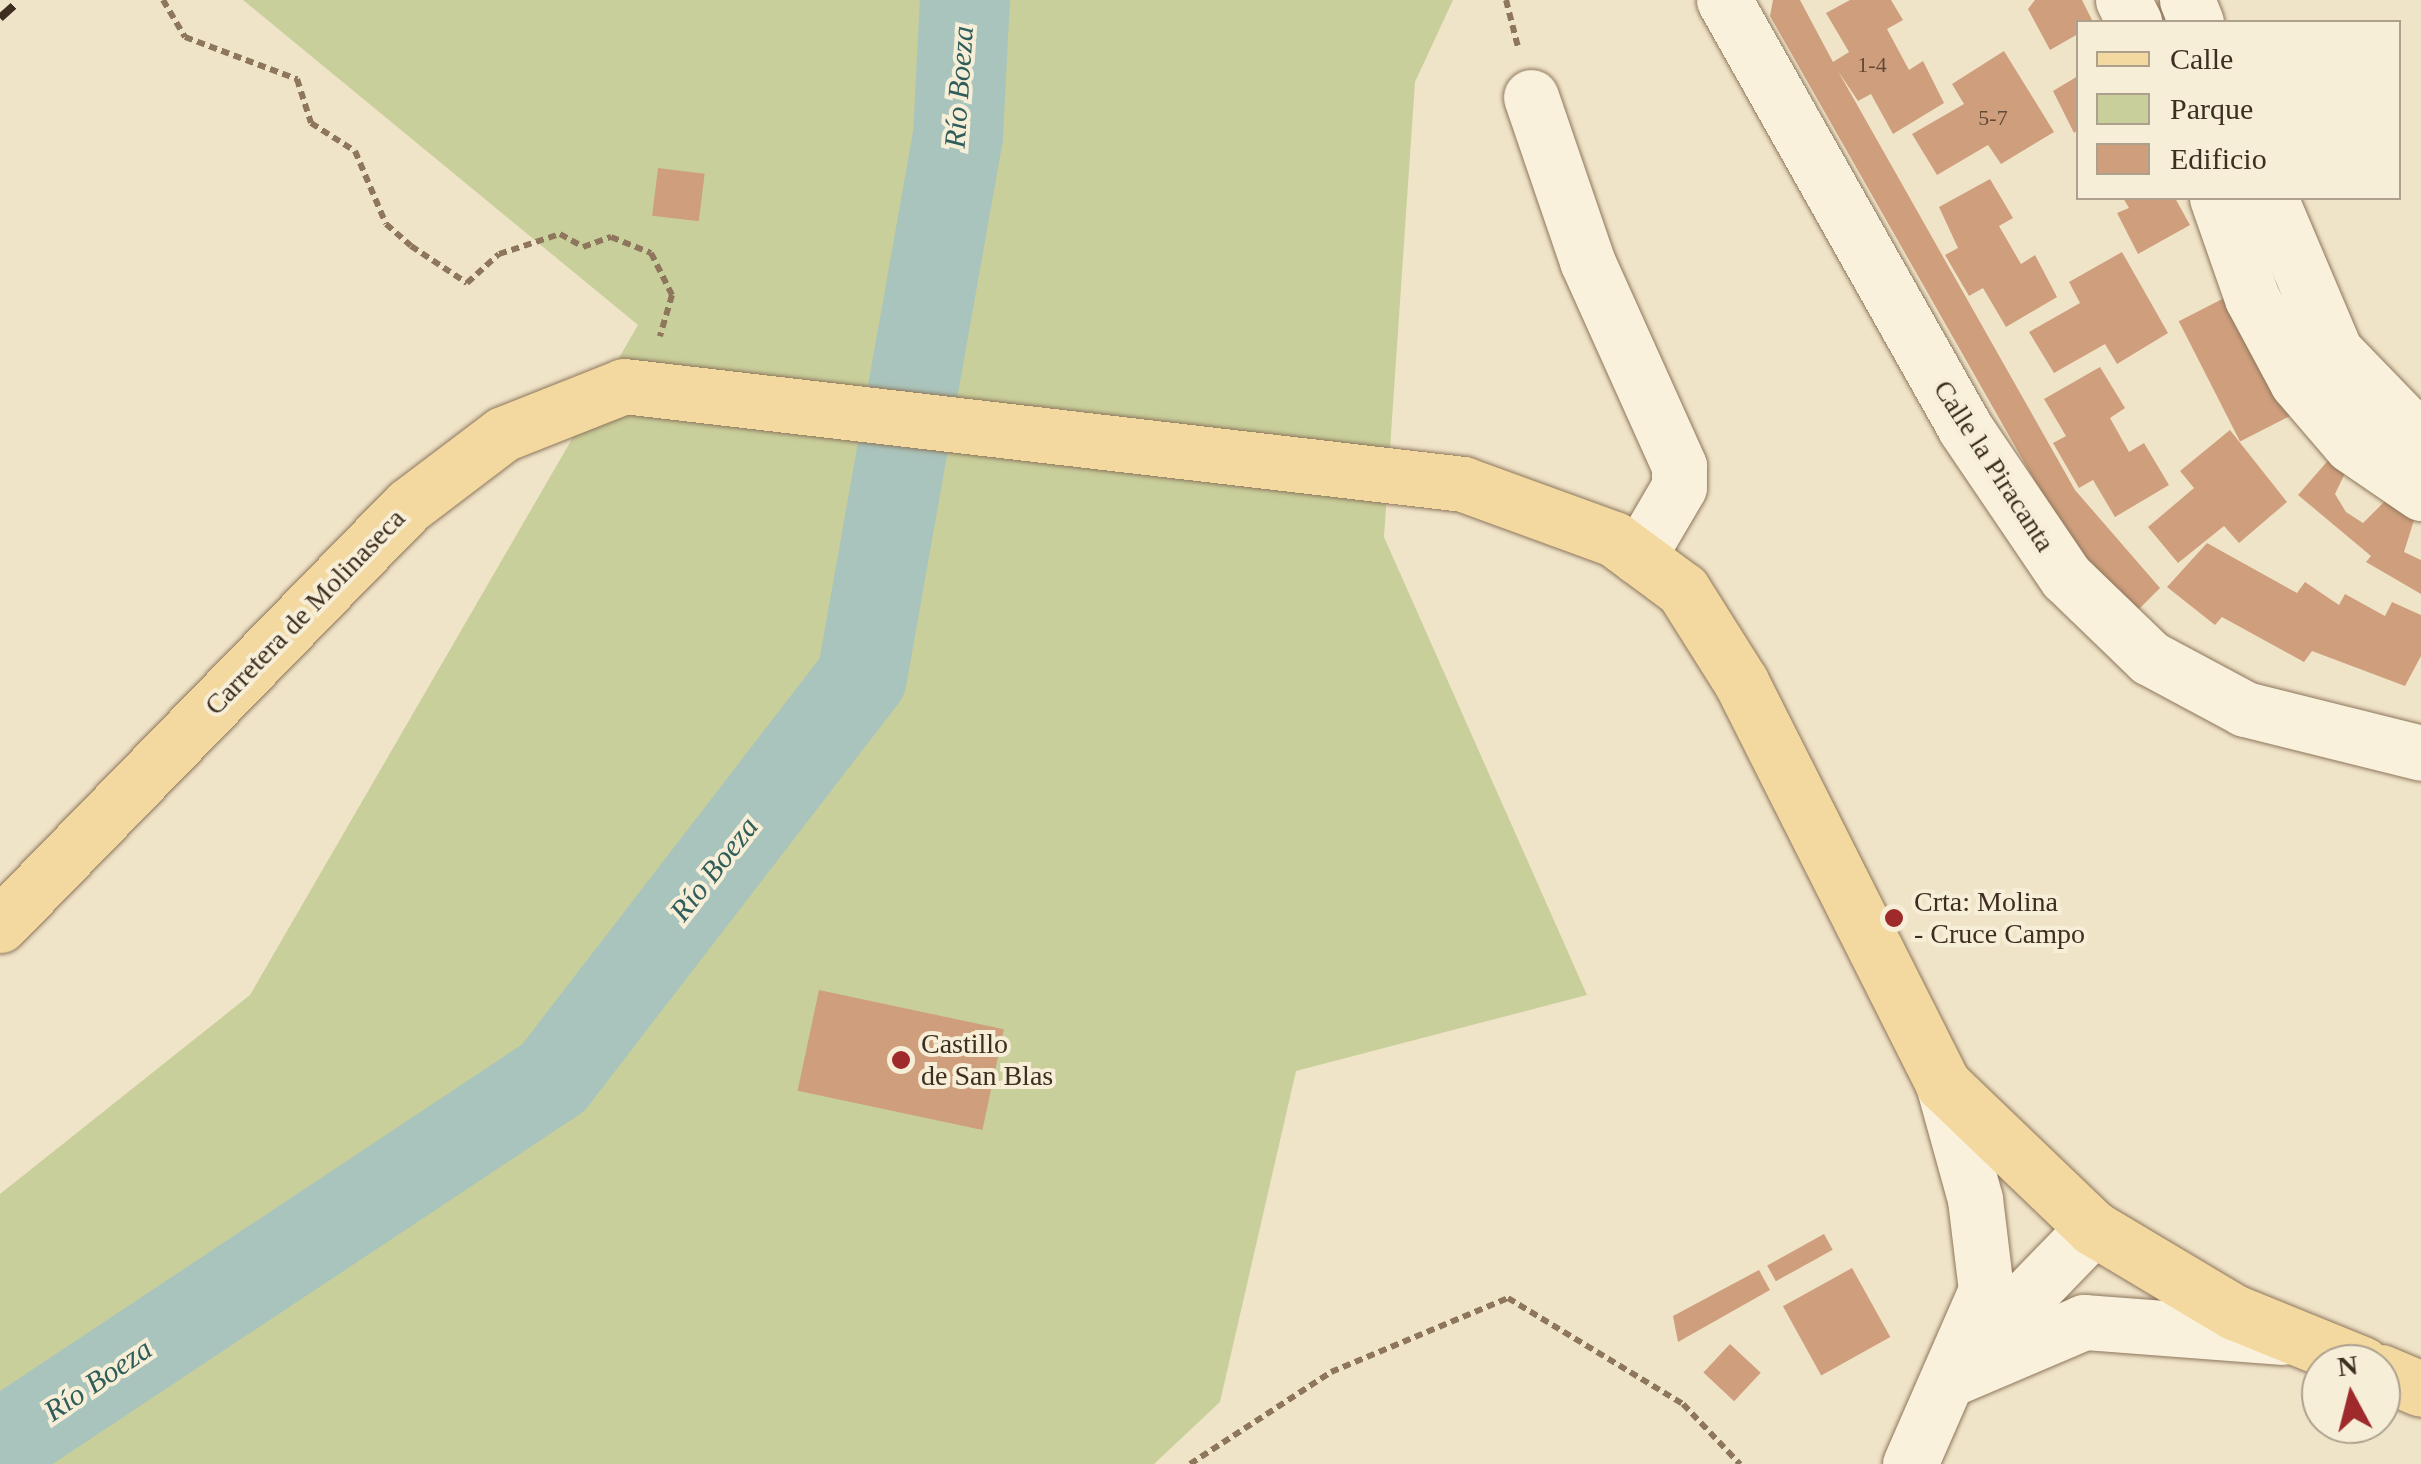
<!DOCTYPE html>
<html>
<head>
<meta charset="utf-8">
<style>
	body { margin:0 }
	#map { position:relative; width:2421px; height:1464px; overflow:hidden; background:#f0e4c8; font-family:Georgia,serif }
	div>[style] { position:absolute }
	.green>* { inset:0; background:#c9cf9b }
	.river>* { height:90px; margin:-45px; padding:0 45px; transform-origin:45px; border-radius:45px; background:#a9c4bc }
	.building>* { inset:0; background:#cf9f7d; transform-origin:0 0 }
	.path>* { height:6px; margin-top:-3px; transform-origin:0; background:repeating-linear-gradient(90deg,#8d765c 0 8px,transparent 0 13px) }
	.roads { filter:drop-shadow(0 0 2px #8d765c) drop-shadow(0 0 2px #8d765c) }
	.minor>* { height:55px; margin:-27.5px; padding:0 27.5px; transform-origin:27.5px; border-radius:27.5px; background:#faf1dc }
	.major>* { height:55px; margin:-27.5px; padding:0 27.5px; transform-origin:27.5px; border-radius:27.5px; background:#f3d9a0 }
	.rail>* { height:8px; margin-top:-4px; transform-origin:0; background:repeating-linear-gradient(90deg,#3d2e20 0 18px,transparent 0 36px) }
	.dots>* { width:28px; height:28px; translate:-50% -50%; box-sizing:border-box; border:5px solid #f7eed8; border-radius:50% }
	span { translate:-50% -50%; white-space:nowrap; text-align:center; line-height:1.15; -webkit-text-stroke:8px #f7eed8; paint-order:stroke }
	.number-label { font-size:22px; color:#624a37 }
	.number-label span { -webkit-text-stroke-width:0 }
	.street-label { font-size:28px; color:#3d2e20 }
	.poi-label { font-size:28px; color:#3d2e20 }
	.left { translate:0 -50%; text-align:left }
	.water-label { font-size:30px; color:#2f5d5a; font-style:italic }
	.legend { position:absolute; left:2076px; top:20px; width:325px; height:180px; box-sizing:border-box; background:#f7eed8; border:2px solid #ada18e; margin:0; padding:12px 18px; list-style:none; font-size:30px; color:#3d2e20 }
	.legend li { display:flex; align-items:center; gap:20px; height:50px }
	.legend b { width:50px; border:2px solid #ada18e }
	.north { position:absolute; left:2301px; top:1344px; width:100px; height:100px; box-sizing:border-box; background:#f7eed8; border:2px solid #ada18e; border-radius:50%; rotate:353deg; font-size:28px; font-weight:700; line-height:40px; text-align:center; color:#3d2e20 }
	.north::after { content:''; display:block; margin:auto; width:35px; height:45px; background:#9e2a2b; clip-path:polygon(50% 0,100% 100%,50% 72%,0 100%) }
</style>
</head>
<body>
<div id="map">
	<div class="green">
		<i style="clip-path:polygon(243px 0,1453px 0,1415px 82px,1384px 537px,1587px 995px,1296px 1071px,1220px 1402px,1154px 1464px,0 1464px,0 1194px,250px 995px,638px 325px)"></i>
	</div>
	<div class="river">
		<i style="left:0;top:1445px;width:664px;rotate:-33.57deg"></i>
		<i style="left:553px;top:1078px;width:506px;rotate:-52.38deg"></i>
		<i style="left:862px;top:677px;width:549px;rotate:-79.94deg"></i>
		<i style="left:958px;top:136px;width:136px;rotate:-87.1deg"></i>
	</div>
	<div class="building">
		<i style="clip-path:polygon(1773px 0,1800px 0,1833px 62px,1849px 52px,1826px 13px,1850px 0,1891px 0,1903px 20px,1887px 29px,1909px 70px,1923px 61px,1944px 103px,1893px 134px,1871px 94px,1858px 101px,1838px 71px,2075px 490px,2160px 588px,2136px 612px,2098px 576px,2036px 483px,1770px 16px)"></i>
		<i style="clip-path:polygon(2035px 0,2082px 0,2093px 22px,2078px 22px,2078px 34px,2050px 50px,2028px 9px)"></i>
		<i style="clip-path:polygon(2004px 51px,2054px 132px,2001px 164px,1988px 145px,1937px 175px,1912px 134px,1964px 104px,1952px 84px)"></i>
		<i style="clip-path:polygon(2078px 76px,2078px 130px,2074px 133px,2053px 91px)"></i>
		<i style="left:658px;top:168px;width:47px;height:48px;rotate:7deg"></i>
		<i style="clip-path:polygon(1990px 179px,2013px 218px,1999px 226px,2021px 264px,2035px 255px,2057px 297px,2006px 327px,1983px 288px,1969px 296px,1945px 255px,1958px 248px,1939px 207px)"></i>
		<i style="clip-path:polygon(2123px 198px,2175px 198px,2190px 225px,2138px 254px,2117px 213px,2129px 208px)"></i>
		<i style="clip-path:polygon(2122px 252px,2168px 333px,2117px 364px,2105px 344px,2054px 373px,2029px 332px,2080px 303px,2069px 282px)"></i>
		<i style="left:2234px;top:293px;width:135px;height:62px;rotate:63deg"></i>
		<i style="clip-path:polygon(2100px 367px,2125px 408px,2110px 418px,2129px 452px,2144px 443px,2169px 485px,2115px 517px,2093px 480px,2079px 488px,2053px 443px,2066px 436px,2044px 399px)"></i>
		<i style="clip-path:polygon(2230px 430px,2287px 502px,2239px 543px,2224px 526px,2178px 563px,2148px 527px,2194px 488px,2180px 471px)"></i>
		<i style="clip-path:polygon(2338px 449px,2351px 461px,2335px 494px,2346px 512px,2363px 523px,2390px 496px,2415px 517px,2404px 552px,2421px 560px,2421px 594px,2366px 562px,2371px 556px,2298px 495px)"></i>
		<i style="clip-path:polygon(2207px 543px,2297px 593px,2305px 582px,2339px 605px,2345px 594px,2385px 616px,2392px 602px,2421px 615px,2421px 656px,2405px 686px,2312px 651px,2304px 662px,2222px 617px,2215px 625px,2167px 587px)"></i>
		<i style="left:819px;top:990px;width:189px;height:103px;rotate:12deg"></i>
		<i style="left:1824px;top:1234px;width:18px;height:65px;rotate:61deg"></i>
		<i style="left:1852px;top:1268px;width:79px;height:79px;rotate:61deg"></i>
		<i style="clip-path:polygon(1759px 1270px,1770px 1290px,1678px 1342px,1673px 1316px)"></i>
		<i style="left:1730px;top:1344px;width:42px;height:39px;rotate:43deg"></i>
	</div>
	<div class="path">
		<i style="left:163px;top:0;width:43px;rotate:59.3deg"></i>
		<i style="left:185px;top:37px;width:120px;rotate:20.6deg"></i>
		<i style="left:297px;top:79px;width:46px;rotate:72.3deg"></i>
		<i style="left:311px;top:123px;width:52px;rotate:32.5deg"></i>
		<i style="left:355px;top:151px;width:79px;rotate:67deg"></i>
		<i style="left:386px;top:224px;width:33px;rotate:41deg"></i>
		<i style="left:411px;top:246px;width:67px;rotate:33.5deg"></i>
		<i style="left:467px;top:283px;width:43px;rotate:-42.2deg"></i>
		<i style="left:499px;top:254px;width:64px;rotate:-18.2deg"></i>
		<i style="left:560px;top:234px;width:26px;rotate:29deg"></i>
		<i style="left:583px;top:247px;width:30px;rotate:-20deg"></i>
		<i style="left:611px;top:237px;width:43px;rotate:21.8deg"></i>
		<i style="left:651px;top:253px;width:47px;rotate:63.4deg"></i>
		<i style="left:672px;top:295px;width:43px;rotate:106.3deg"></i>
		<i style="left:1506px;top:0;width:49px;rotate:75.7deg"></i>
		<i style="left:1190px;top:1464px;width:168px;rotate:-33.1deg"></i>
		<i style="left:1331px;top:1372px;width:192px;rotate:-22.7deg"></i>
		<i style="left:1508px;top:1298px;width:205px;rotate:31.2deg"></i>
		<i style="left:1683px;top:1404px;width:83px;rotate:46.5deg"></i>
	</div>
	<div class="roads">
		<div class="minor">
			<i style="left:1724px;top:0;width:491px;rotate:60.6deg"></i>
			<i style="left:1965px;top:428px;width:180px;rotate:55.9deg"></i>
			<i style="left:2066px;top:577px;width:117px;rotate:44deg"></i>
			<i style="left:2150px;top:658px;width:108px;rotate:28.2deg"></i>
			<i style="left:2245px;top:709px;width:181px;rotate:14deg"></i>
			<i style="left:2123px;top:0;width:25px;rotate:63deg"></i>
			<i style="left:2187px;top:0;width:24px;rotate:68deg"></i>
			<i style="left:1531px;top:97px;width:173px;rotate:71.1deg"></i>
			<i style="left:1587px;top:261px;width:225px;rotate:65.8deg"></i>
			<i style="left:1679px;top:466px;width:21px;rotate:90deg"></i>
			<i style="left:1679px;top:487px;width:81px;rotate:120.4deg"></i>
			<i style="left:2217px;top:198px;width:106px;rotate:70.7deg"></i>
			<i style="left:2252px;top:298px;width:95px;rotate:61.8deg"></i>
			<i style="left:2297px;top:382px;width:83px;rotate:49.4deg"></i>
			<i style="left:2351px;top:445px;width:85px;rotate:34.4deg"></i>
			<i style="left:2270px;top:198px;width:166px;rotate:67deg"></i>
			<i style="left:2335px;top:351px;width:124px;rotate:46deg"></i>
			<i style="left:1973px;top:1352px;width:173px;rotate:-45.9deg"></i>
			<i style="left:1948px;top:1380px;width:148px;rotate:-23.1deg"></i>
			<i style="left:2084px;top:1322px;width:199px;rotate:4.3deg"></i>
			<i style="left:1910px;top:1464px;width:190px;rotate:-66.4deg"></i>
			<i style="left:1986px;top:1290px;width:92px;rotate:-96.9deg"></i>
			<i style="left:1975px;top:1199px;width:119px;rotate:-105.5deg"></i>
		</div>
		<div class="major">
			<i style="left:0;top:925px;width:585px;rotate:-45.76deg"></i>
			<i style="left:408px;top:506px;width:119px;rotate:-37.2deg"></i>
			<i style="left:503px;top:434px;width:130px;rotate:-21.6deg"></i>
			<i style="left:624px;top:386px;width:845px;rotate:6.66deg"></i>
			<i style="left:1463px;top:484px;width:161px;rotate:20deg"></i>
			<i style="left:1614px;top:539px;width:86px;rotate:36.5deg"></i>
			<i style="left:1683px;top:590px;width:109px;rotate:57.8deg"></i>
			<i style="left:1741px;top:682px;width:450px;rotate:63.3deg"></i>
			<i style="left:1943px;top:1084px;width:208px;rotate:43.8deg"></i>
			<i style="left:2093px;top:1228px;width:164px;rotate:30.8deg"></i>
			<i style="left:2234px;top:1312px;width:138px;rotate:22.1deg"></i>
			<i style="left:2381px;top:1372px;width:43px;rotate:23deg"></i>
		</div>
	</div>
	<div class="rail">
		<i style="left:0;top:18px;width:27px;rotate:-42deg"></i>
	</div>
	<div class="dots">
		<i style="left:1894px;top:918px;background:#9e2a2b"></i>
		<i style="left:901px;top:1060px;background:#9e2a2b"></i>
	</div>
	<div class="number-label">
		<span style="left:1872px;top:65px">1-4</span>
		<span style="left:1993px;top:118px">5-7</span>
	</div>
	<div class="street-label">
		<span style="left:1994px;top:466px;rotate:57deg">Calle la Piracanta</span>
		<span style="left:305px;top:612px;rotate:-46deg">Carretera de Molinaseca</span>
	</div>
	<div class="poi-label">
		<span class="left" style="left:1914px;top:918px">Crta: Molina<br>- Cruce Campo</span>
		<span class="left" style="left:921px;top:1060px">Castillo<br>de San Blas</span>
	</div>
	<div class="water-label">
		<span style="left:959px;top:87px;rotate:-86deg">Río Boeza</span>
		<span style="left:714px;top:869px;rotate:-52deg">Río Boeza</span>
		<span style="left:98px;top:1380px;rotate:-34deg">Río Boeza</span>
	</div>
	<ul class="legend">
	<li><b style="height:12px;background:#f3d9a0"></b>Calle</li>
	<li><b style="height:28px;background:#c9cf9b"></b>Parque</li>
	<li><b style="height:28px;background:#cf9f7d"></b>Edificio</li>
	</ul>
	<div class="north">N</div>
</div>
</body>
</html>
